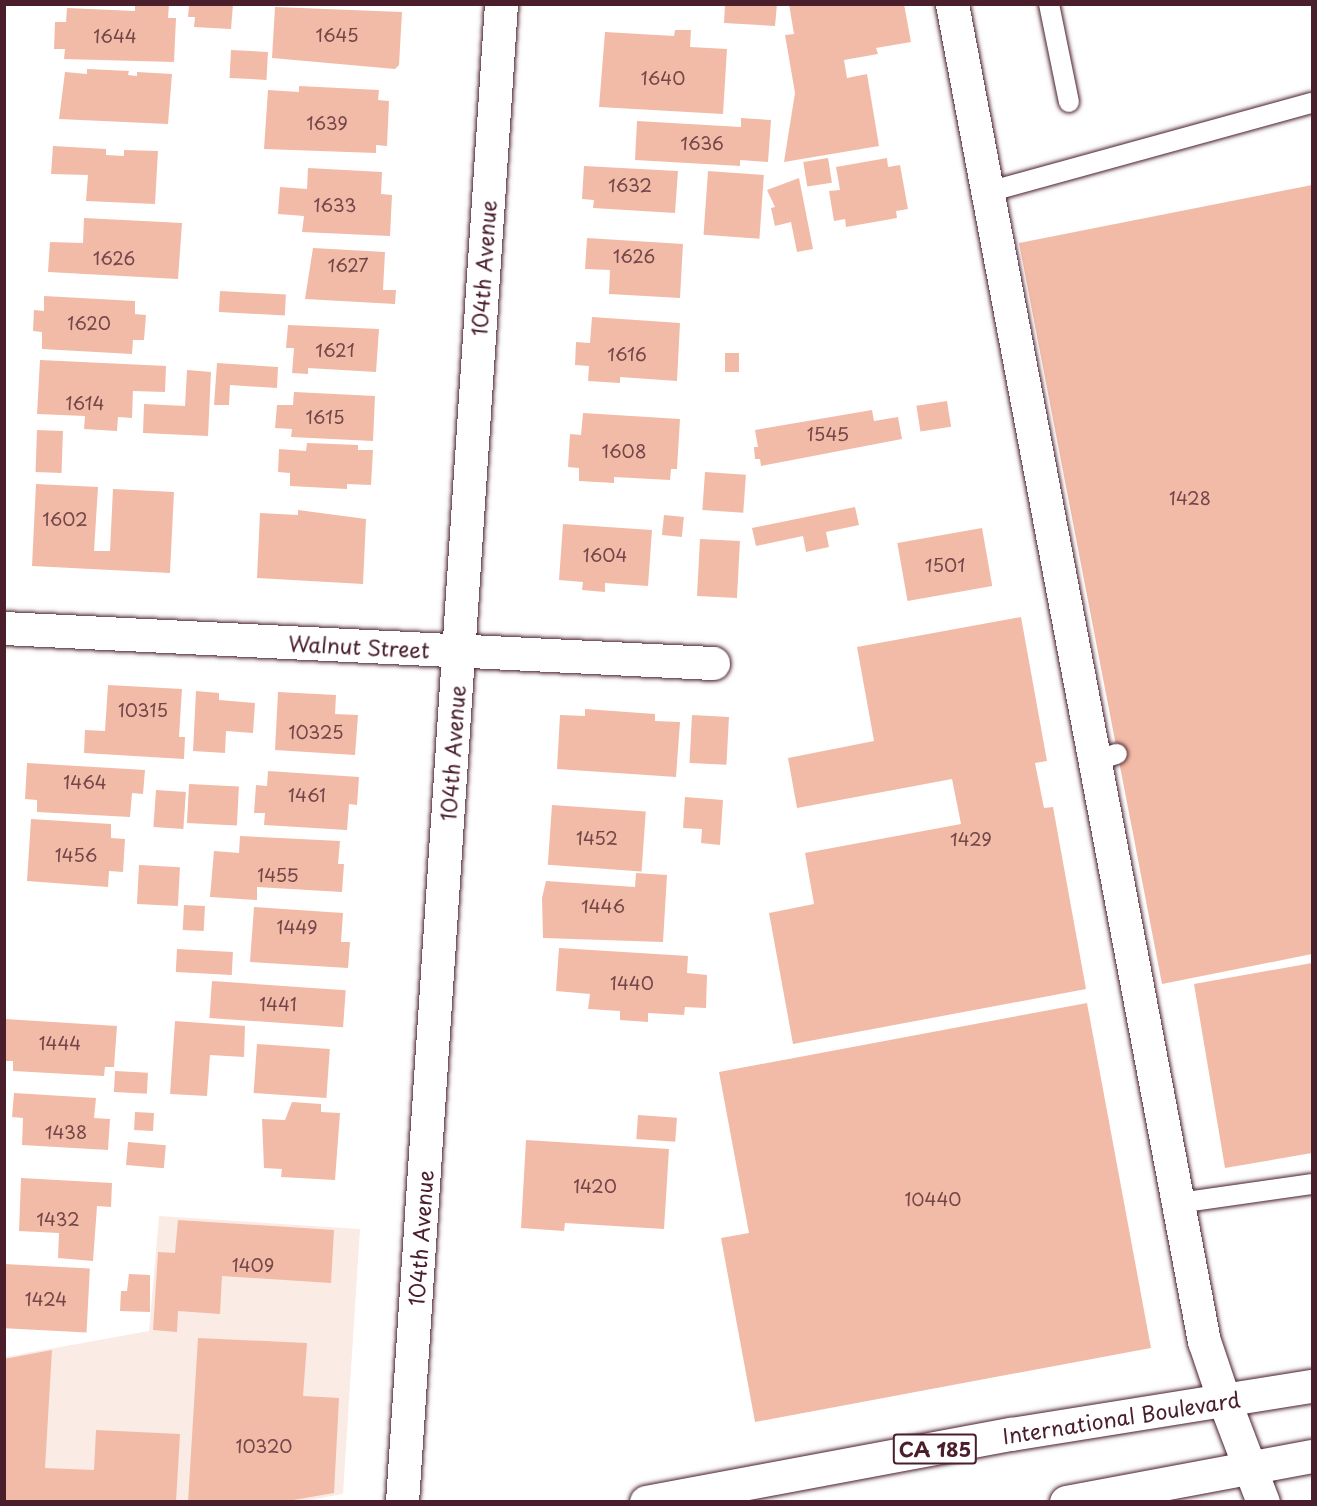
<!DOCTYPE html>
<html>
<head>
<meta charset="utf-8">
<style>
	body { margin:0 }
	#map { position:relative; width:1317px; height:1506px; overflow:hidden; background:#fff; font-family:"Playpen Sans",sans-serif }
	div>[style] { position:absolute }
	.built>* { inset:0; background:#fbebe5 }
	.building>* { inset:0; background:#f2bba7; transform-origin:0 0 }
	.roads { filter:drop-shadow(0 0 2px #4a1f2b) drop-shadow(0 0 2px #4a1f2b) }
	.service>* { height:20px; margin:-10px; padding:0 10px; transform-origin:10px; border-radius:10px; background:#fff }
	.minor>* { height:33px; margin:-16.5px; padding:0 16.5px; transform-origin:16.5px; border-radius:16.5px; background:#fff }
	.tertiary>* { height:33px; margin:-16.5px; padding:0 16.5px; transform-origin:16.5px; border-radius:16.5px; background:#fff }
	.primary>* { height:33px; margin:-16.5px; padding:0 16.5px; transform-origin:16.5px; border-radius:16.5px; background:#fff }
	span { translate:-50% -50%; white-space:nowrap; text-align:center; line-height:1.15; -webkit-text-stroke:4.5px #fff; paint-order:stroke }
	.number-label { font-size:18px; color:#74464a }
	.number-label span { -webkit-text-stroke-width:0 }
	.shield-label span { padding:2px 4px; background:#fff; border:2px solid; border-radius:4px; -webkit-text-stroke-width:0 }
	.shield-label { font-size:20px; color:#4a1f2b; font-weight:700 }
	.street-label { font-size:21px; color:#4a1f2b }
	.frame { position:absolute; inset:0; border:6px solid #4a1f2b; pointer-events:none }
</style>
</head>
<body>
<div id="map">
	<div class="built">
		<i style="clip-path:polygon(159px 1216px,360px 1229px,343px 1494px,298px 1502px,5px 1502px,5px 1357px,149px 1331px)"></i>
	</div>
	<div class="building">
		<i style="clip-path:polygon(135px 4px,169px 4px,168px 18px,176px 18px,174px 62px,64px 59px,65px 49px,54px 49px,55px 22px,66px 22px,67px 8px,135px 11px)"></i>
		<i style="clip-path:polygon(233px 4px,231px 29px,194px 27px,195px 17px,188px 17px,189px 5px)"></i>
		<i style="clip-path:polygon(725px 4px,777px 4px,775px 26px,724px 23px)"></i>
		<i style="clip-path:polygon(789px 4px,904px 4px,911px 42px,876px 48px,878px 54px,844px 60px,847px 78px,867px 74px,879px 146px,784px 162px,795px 93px,785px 35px,794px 34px)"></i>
		<i style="clip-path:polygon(275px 7px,402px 12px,399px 65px,395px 69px,272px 58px)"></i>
		<i style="clip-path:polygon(675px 30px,691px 30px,690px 47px,727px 49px,723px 114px,599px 107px,605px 32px,674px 36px)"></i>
		<i style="left:231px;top:50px;width:37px;height:28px;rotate:3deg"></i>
		<i style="clip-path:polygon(87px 69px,129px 71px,128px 75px,137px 76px,137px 72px,172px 74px,168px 124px,59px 119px,65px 72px,87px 74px)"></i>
		<i style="clip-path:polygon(299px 86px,379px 90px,378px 100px,389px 101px,387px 146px,376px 145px,376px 153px,264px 149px,268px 90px,299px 92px)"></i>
		<i style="clip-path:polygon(741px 118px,771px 120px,768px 162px,740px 160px,740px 166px,635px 160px,637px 121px,741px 127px)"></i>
		<i style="clip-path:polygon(53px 146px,106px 149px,106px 155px,124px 156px,124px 150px,158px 151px,155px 204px,86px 201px,88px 175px,51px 174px)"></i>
		<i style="left:828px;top:158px;width:25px;height:25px;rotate:81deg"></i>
		<i style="clip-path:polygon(887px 158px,888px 167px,900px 165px,908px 209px,896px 211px,897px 218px,846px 227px,845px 219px,834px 221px,829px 191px,840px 190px,836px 167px)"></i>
		<i style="clip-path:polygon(584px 166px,678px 171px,675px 213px,593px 208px,594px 200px,582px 199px)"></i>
		<i style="clip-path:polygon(308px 168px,382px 172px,381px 194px,392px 195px,390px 236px,302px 232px,304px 216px,278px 214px,280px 187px,307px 189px)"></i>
		<i style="left:708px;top:171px;width:56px;height:64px;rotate:4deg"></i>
		<i style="clip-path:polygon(799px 178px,813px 249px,797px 252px,791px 222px,775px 226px,771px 208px,775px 207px,767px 190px)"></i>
		<i style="clip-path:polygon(1312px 185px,1312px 954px,1162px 984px,1019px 243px)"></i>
		<i style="clip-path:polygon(84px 218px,182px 223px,178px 279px,48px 272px,50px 242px,83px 243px)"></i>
		<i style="clip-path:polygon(587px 238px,683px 244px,680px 298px,609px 294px,610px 270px,585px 269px)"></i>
		<i style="clip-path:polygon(313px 248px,385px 252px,383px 290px,396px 290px,395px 304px,305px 299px)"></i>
		<i style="left:220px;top:291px;width:66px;height:21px;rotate:3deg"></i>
		<i style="clip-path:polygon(44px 296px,135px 301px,135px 314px,146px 315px,144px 340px,133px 340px,132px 354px,42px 349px,42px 332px,33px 331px,34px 310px,44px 311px)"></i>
		<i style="clip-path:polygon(592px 317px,680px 323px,677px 381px,620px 377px,620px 383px,588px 381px,589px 366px,575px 365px,576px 342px,590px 343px)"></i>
		<i style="clip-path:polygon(288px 325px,379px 329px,376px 372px,308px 368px,308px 374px,292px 373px,294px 348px,286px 348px)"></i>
		<i style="left:725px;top:353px;width:14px;height:19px"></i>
		<i style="clip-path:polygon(40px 360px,166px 366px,165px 392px,133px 391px,132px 418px,118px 417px,117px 431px,84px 429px,85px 416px,37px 414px)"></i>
		<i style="clip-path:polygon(217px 363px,278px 367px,277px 388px,230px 385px,229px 405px,214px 405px)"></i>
		<i style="clip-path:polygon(187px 370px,211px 372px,208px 436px,143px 433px,144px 404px,185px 406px)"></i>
		<i style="clip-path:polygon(294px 392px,375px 396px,373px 441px,291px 437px,292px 429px,275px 428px,277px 405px,293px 405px)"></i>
		<i style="left:947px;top:401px;width:26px;height:31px;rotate:81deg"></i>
		<i style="clip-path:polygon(872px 410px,874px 421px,898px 417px,902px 439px,761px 466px,760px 459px,755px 459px,754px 447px,758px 447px,755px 430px)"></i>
		<i style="clip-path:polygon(583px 413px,680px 419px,677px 469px,671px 469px,670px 480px,614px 477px,614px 483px,579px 481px,579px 468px,568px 467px,570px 434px,581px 435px)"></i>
		<i style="left:37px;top:430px;width:26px;height:42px;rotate:2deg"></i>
		<i style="clip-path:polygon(307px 443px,358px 445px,358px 450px,373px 450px,371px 485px,347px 484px,347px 489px,290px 486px,290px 473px,278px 472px,279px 449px,306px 451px)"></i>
		<i style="left:705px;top:472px;width:41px;height:38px;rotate:4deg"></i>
		<i style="clip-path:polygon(36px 484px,98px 487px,94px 551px,110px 551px,113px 489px,174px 492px,170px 573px,32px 566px)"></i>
		<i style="clip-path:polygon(855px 507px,859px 525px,826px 532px,829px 547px,806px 552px,803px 536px,756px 546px,752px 528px)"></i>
		<i style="clip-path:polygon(298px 510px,366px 519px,363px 584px,257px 578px,260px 513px,298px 515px)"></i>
		<i style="left:664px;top:515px;width:20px;height:20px;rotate:6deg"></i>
		<i style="clip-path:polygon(563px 524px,652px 530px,648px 586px,605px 583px,605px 592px,582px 590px,583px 582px,559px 580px)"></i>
		<i style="left:982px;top:528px;width:59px;height:86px;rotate:80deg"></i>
		<i style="left:700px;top:539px;width:40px;height:57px;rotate:3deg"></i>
		<i style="clip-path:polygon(1021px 617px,1047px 761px,1035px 763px,1044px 808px,1053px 807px,1086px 989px,793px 1044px,769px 913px,814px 904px,805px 853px,961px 824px,952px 779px,797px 808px,788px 758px,874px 741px,857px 647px)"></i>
		<i style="clip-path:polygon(108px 685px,182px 689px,179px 737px,185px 737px,184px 759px,84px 753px,85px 730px,105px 731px)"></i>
		<i style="clip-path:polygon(196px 691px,219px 693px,219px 700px,255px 703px,253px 733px,226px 731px,225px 753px,193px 751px)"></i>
		<i style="clip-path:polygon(278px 692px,336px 695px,335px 714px,358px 715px,355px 755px,275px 750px)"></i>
		<i style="clip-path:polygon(585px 709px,655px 714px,655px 721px,680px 722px,676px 777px,557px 769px,560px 715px,585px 716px)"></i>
		<i style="left:692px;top:715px;width:37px;height:48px;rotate:3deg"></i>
		<i style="clip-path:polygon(27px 763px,145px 770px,143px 794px,132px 793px,130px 817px,37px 812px,37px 800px,25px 799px)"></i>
		<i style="clip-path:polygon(268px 771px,359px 777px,357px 805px,349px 804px,347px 830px,264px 825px,265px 813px,254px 813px,256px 785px,267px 786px)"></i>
		<i style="left:189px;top:784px;width:50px;height:39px;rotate:3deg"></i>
		<i style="left:156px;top:790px;width:30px;height:37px;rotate:4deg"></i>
		<i style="clip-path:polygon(685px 797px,723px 800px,720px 845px,701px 843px,702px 829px,683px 828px)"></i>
		<i style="left:552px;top:805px;width:94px;height:60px;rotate:4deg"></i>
		<i style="clip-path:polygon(31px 819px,111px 824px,111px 838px,125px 839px,123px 872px,109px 871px,108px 887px,27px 881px)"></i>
		<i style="clip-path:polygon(240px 836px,340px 841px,338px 864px,344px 864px,342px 892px,257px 887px,257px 900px,210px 897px,214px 851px,239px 853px)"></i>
		<i style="left:139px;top:865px;width:41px;height:39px;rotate:3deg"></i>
		<i style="clip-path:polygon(636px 873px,667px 875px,663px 942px,543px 938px,542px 898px,546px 881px,635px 887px)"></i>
		<i style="left:184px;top:905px;width:21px;height:25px;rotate:3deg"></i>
		<i style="clip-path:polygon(254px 907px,343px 913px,341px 942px,350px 942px,348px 968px,250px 962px)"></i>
		<i style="clip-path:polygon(559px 948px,688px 956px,687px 973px,707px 975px,706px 1008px,685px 1007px,684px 1015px,648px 1013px,648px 1022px,620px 1020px,620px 1011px,588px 1009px,590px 994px,556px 991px)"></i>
		<i style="left:177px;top:949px;width:56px;height:23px;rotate:3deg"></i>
		<i style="clip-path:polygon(1312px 963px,1312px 1153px,1225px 1168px,1194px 984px)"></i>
		<i style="left:212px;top:981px;width:134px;height:37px;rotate:4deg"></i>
		<i style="clip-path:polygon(1087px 1003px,1151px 1348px,755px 1422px,721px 1238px,749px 1233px,719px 1072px)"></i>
		<i style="clip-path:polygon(5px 1019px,117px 1026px,114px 1067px,105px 1067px,104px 1076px,13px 1071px,13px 1061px,5px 1061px)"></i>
		<i style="clip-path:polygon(175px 1021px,245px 1026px,244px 1057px,210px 1055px,207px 1096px,170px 1094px)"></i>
		<i style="left:257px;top:1044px;width:73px;height:49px;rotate:4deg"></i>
		<i style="left:115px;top:1071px;width:33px;height:21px;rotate:3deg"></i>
		<i style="clip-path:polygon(14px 1093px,96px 1098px,94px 1118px,110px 1119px,108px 1150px,22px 1145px,23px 1118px,12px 1117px)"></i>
		<i style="clip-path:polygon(292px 1102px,321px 1104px,321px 1112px,340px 1113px,335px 1180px,281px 1177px,282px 1169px,264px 1168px,262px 1119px,285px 1120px)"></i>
		<i style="left:135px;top:1112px;width:19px;height:18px;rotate:3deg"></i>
		<i style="left:638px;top:1115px;width:39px;height:24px;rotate:4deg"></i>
		<i style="clip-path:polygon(526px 1140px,669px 1149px,664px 1229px,565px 1223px,564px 1231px,521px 1228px)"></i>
		<i style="left:128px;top:1142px;width:38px;height:23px;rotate:5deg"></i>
		<i style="clip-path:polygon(21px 1178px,112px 1183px,111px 1207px,97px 1206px,93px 1261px,58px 1258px,59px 1233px,19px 1231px)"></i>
		<i style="clip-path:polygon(178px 1220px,334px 1230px,331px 1283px,222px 1276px,220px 1314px,178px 1311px,177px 1332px,153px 1330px,158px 1252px,175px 1253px)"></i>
		<i style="left:4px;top:1264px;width:86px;height:64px;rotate:3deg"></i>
		<i style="clip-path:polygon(129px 1274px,150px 1275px,150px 1312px,120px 1311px,121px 1291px,127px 1291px)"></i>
		<i style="clip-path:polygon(198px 1338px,307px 1343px,303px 1396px,339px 1398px,334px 1493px,282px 1502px,188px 1502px)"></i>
		<i style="clip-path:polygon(52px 1350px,45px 1468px,94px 1470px,96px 1430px,180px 1434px,176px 1502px,4px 1502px,4px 1359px)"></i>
	</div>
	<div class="roads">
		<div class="service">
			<i style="left:1049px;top:4px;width:100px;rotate:78.5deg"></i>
			<i style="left:988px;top:192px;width:336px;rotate:-15.4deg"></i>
			<i style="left:1095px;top:761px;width:23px;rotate:-18deg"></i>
			<i style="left:1179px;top:1203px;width:134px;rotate:-8.1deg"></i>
		</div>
		<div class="minor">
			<i style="left:952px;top:4px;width:1361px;rotate:79.33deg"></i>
			<i style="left:1204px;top:1341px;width:62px;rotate:71.3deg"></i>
			<i style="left:4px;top:628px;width:710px;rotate:2.83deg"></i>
		</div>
		<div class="tertiary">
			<i style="left:1224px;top:1400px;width:109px;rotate:69.1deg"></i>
			<i style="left:402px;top:1502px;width:1501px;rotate:-86.22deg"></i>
		</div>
		<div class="primary">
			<i style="left:646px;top:1502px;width:371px;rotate:-10.6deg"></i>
			<i style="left:1011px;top:1434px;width:305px;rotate:-9.1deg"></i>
			<i style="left:1066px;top:1502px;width:250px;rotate:-10.6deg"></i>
		</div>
	</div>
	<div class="number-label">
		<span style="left:337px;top:35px">1645</span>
		<span style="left:115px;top:36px">1644</span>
		<span style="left:663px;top:78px">1640</span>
		<span style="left:327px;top:123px">1639</span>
		<span style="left:702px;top:143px">1636</span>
		<span style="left:630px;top:185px">1632</span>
		<span style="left:335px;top:205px">1633</span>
		<span style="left:634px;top:256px">1626</span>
		<span style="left:114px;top:258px">1626</span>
		<span style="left:348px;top:265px">1627</span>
		<span style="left:89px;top:323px">1620</span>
		<span style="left:335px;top:350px">1621</span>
		<span style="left:627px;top:354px">1616</span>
		<span style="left:85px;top:403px">1614</span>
		<span style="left:325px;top:417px">1615</span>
		<span style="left:828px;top:434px">1545</span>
		<span style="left:624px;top:451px">1608</span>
		<span style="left:1190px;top:498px">1428</span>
		<span style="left:65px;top:519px">1602</span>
		<span style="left:605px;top:555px">1604</span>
		<span style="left:945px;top:565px">1501</span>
		<span style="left:143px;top:710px">10315</span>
		<span style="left:316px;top:732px">10325</span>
		<span style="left:85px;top:782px">1464</span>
		<span style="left:307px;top:795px">1461</span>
		<span style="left:597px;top:838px">1452</span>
		<span style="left:971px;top:839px">1429</span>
		<span style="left:76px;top:855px">1456</span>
		<span style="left:278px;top:875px">1455</span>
		<span style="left:603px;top:906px">1446</span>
		<span style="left:297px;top:927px">1449</span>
		<span style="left:632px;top:983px">1440</span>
		<span style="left:278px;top:1004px">1441</span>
		<span style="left:60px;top:1043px">1444</span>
		<span style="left:66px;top:1132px">1438</span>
		<span style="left:595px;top:1186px">1420</span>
		<span style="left:933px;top:1199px">10440</span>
		<span style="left:58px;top:1219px">1432</span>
		<span style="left:253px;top:1265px">1409</span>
		<span style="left:46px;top:1299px">1424</span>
		<span style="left:264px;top:1446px">10320</span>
	</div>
	<div class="shield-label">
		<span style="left:935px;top:1449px">CA 185</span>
	</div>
	<div class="street-label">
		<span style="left:483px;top:268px;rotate:-86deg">104th Avenue</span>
		<span style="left:359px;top:646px;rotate:3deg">Walnut Street</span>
		<span style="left:452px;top:753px;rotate:-86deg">104th Avenue</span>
		<span style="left:420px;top:1238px;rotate:-86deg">104th Avenue</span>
		<span style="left:1121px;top:1417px;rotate:-9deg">International Boulevard</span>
	</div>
	<div class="frame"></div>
</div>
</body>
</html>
